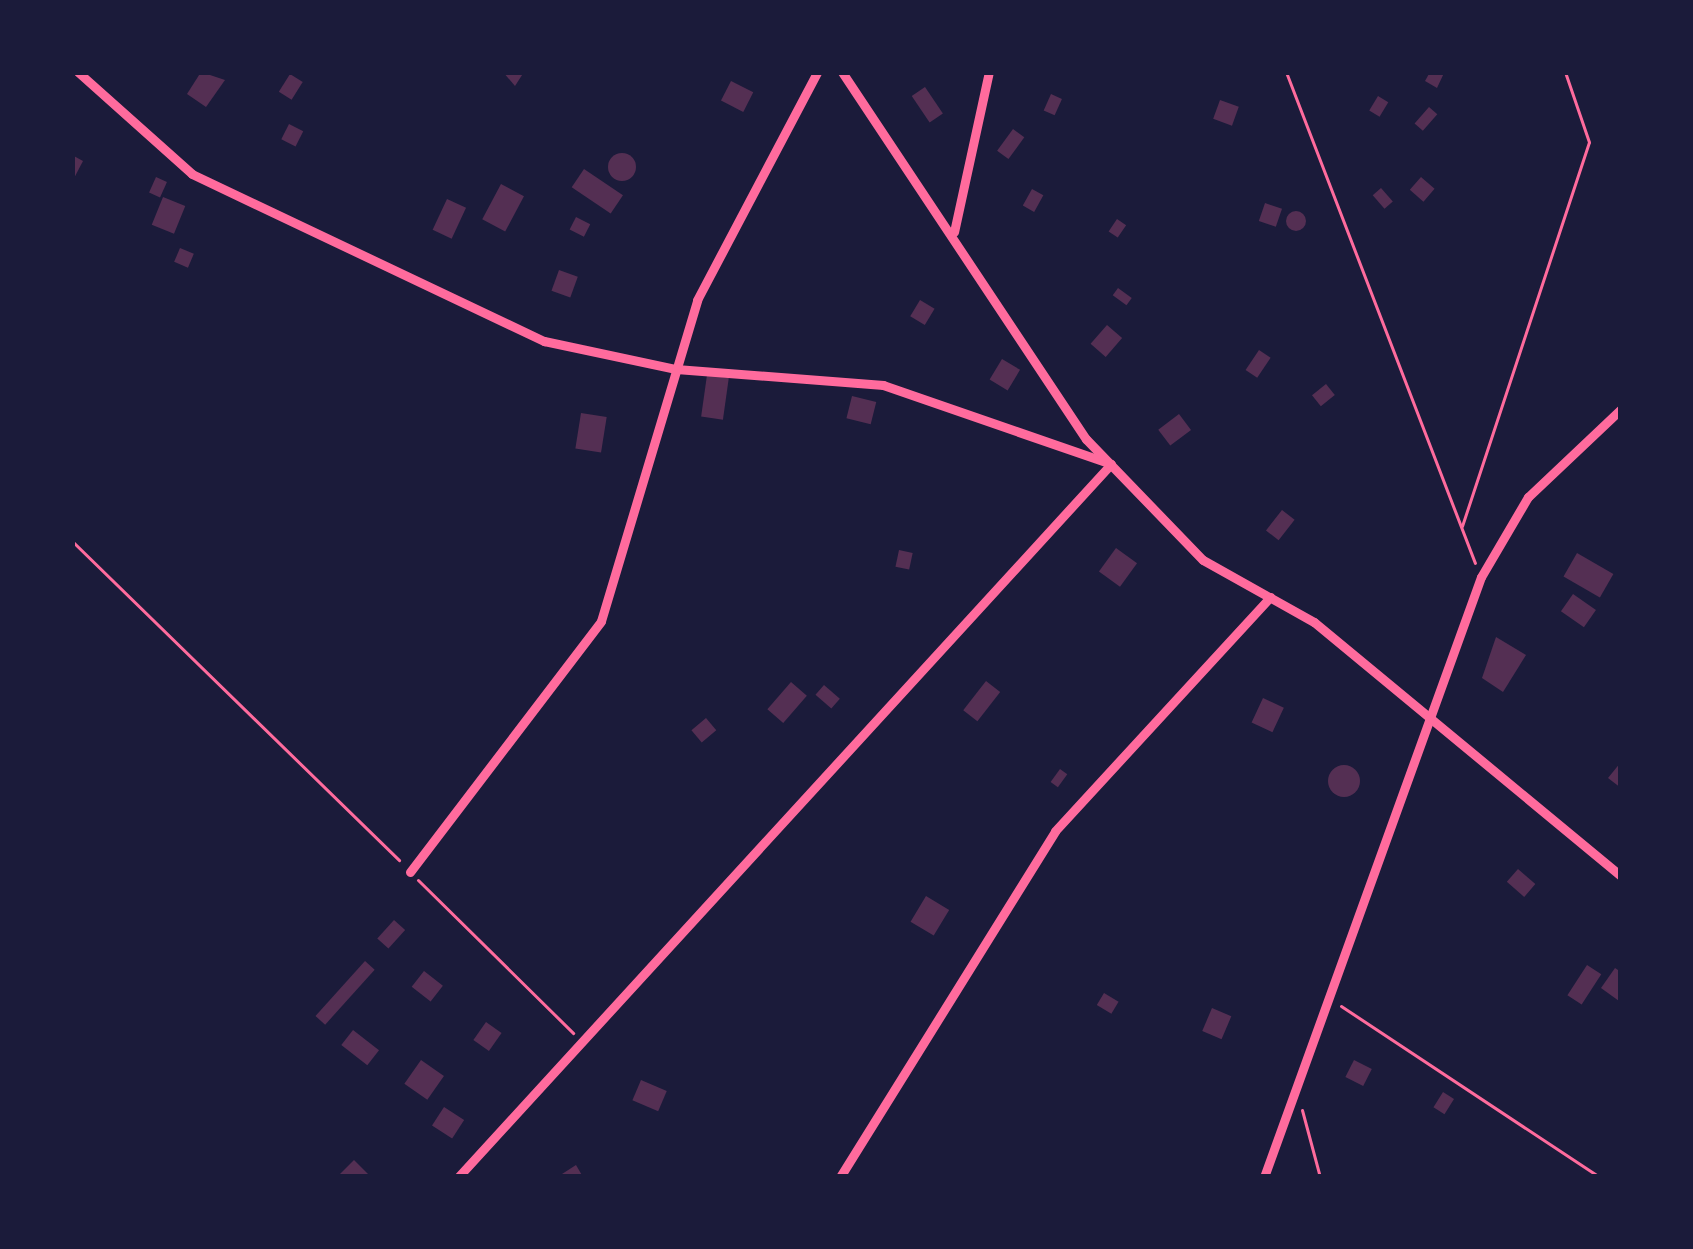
<!DOCTYPE html>
<html>
<head>
<meta charset="utf-8">
<style>
	body { margin:0 }
	#map { position:relative; width:1693px; height:1249px; overflow:hidden; background:#1b1b3a; font-family:Spectral,serif }
	div>[style] { position:absolute }
	.building>* { inset:0; background:#542f53; transform-origin:0 0 }
	.round { border-radius:50% }
	.path>* { height:3px; margin:-1.5px; padding:0 1.5px; transform-origin:1.5px; border-radius:1.5px; background:#ff6b9d }
	.minor>* { height:9px; margin:-4.5px; padding:0 4.5px; transform-origin:4.5px; border-radius:4.5px; background:#ff6b9d }
	span { translate:-50% -50%; white-space:nowrap; text-align:center; line-height:1.15; -webkit-text-stroke:12px #1b1b3a; paint-order:stroke }
	.frame { position:absolute; inset:0; border:75px solid #1b1b3a; pointer-events:none }
</style>
</head>
<body>
<div id="map">
	<div class="building">
		<i style="clip-path:polygon(201px 72px,225px 80px,206px 107px,187px 94px)"></i>
		<i style="clip-path:polygon(503px 72px,524px 72px,515px 86px)"></i>
		<i style="clip-path:polygon(1430px 72px,1444px 73px,1437px 88px,1425px 81px)"></i>
		<i style="left:290px;top:74px;width:15px;height:21px;rotate:32deg"></i>
		<i style="left:731px;top:81px;width:25px;height:22px;rotate:27deg"></i>
		<i style="left:925px;top:87px;width:32px;height:16px;rotate:56deg"></i>
		<i style="left:1051px;top:94px;width:12px;height:18px;rotate:24deg"></i>
		<i style="left:1378px;top:96px;width:12px;height:17px;rotate:31deg"></i>
		<i style="left:1220px;top:100px;width:20px;height:20px;rotate:20deg"></i>
		<i style="left:1429px;top:107px;width:11px;height:22px;rotate:41deg"></i>
		<i style="left:289px;top:124px;width:16px;height:17px;rotate:27deg"></i>
		<i style="left:1013px;top:129px;width:14px;height:27px;rotate:36deg"></i>
		<i class="round" style="left:608px;top:153px;width:28px;height:28px"></i>
		<i style="clip-path:polygon(72px 155px,83px 161px,72px 182px)"></i>
		<i style="left:584px;top:169px;width:47px;height:22px;rotate:34deg"></i>
		<i style="left:156px;top:177px;width:12px;height:17px;rotate:24deg"></i>
		<i style="left:1421px;top:177px;width:18px;height:17px;rotate:41deg"></i>
		<i style="left:501px;top:184px;width:26px;height:40px;rotate:28deg"></i>
		<i style="left:1381px;top:188px;width:18px;height:11px;rotate:49deg"></i>
		<i style="left:1032px;top:189px;width:13px;height:19px;rotate:29deg"></i>
		<i style="left:163px;top:197px;width:24px;height:30px;rotate:22deg"></i>
		<i style="left:447px;top:199px;width:21px;height:34px;rotate:25deg"></i>
		<i style="left:1265px;top:203px;width:18px;height:19px;rotate:19deg"></i>
		<i class="round" style="left:1286px;top:211px;width:20px;height:20px"></i>
		<i style="left:576px;top:217px;width:16px;height:14px;rotate:27deg"></i>
		<i style="left:1117px;top:219px;width:11px;height:15px;rotate:34deg"></i>
		<i style="left:180px;top:248px;width:15px;height:15px;rotate:23deg"></i>
		<i style="left:559px;top:270px;width:20px;height:22px;rotate:20deg"></i>
		<i style="left:1118px;top:288px;width:17px;height:9px;rotate:36deg"></i>
		<i style="left:920px;top:300px;width:17px;height:19px;rotate:31deg"></i>
		<i style="left:1107px;top:325px;width:20px;height:25px;rotate:41deg"></i>
		<i style="left:1259px;top:350px;width:14px;height:24px;rotate:34deg"></i>
		<i style="left:1002px;top:359px;width:21px;height:24px;rotate:31deg"></i>
		<i style="left:707px;top:375px;width:22px;height:42px;rotate:8deg"></i>
		<i style="left:1326px;top:384px;width:14px;height:18px;rotate:51deg"></i>
		<i style="left:852px;top:396px;width:25px;height:23px;rotate:14deg"></i>
		<i style="left:581px;top:413px;width:26px;height:36px;rotate:9deg"></i>
		<i style="left:1179px;top:414px;width:20px;height:26px;rotate:53deg"></i>
		<i style="left:1282px;top:510px;width:16px;height:26px;rotate:38deg"></i>
		<i style="left:1116px;top:548px;width:26px;height:29px;rotate:36deg"></i>
		<i style="left:899px;top:550px;width:14px;height:17px;rotate:12deg"></i>
		<i style="left:1577px;top:553px;width:42px;height:27px;rotate:30deg"></i>
		<i style="left:1573px;top:594px;width:28px;height:21px;rotate:35deg"></i>
		<i style="clip-path:polygon(1496px 637px,1526px 655px,1503px 692px,1482px 678px)"></i>
		<i style="left:986px;top:681px;width:18px;height:37px;rotate:38deg"></i>
		<i style="left:791px;top:682px;width:21px;height:36px;rotate:41deg"></i>
		<i style="left:824px;top:685px;width:21px;height:13px;rotate:41deg"></i>
		<i style="left:1263px;top:698px;width:23px;height:27px;rotate:25deg"></i>
		<i style="left:706px;top:718px;width:16px;height:19px;rotate:50deg"></i>
		<i style="clip-path:polygon(1621px 762px,1621px 788px,1608px 778px)"></i>
		<i class="round" style="left:1328px;top:765px;width:32px;height:32px"></i>
		<i style="left:1060px;top:769px;width:9px;height:16px;rotate:36deg"></i>
		<i style="left:1518px;top:869px;width:23px;height:17px;rotate:41deg"></i>
		<i style="left:926px;top:896px;width:27px;height:30px;rotate:31deg"></i>
		<i style="left:394px;top:920px;width:15px;height:25px;rotate:42deg"></i>
		<i style="left:365px;top:961px;width:13px;height:74px;rotate:42deg"></i>
		<i style="left:1587px;top:965px;width:17px;height:36px;rotate:33deg"></i>
		<i style="clip-path:polygon(1615px 968px,1621px 972px,1619px 1001px,1601px 988px)"></i>
		<i style="left:424px;top:971px;width:24px;height:20px;rotate:38deg"></i>
		<i style="left:1104px;top:993px;width:17px;height:14px;rotate:31deg"></i>
		<i style="left:1212px;top:1008px;width:21px;height:25px;rotate:23deg"></i>
		<i style="left:486px;top:1022px;width:19px;height:22px;rotate:35deg"></i>
		<i style="left:353px;top:1030px;width:33px;height:19px;rotate:38deg"></i>
		<i style="left:421px;top:1060px;width:28px;height:29px;rotate:35deg"></i>
		<i style="left:1354px;top:1060px;width:20px;height:19px;rotate:27deg"></i>
		<i style="left:641px;top:1080px;width:28px;height:22px;rotate:23deg"></i>
		<i style="left:1443px;top:1092px;width:13px;height:18px;rotate:32deg"></i>
		<i style="left:444px;top:1107px;width:24px;height:22px;rotate:33deg"></i>
		<i style="clip-path:polygon(354px 1160px,371px 1177px,337px 1177px)"></i>
		<i style="clip-path:polygon(576px 1165px,583px 1177px,564px 1177px,562px 1174px)"></i>
	</div>
	<div class="path">
		<i style="left:1286px;top:72px;width:526px;rotate:68.95deg"></i>
		<i style="left:1462px;top:526px;width:404px;rotate:-71.7deg"></i>
		<i style="left:1589px;top:142px;width:74px;rotate:-108.9deg"></i>
		<i style="left:72px;top:541px;width:457px;rotate:44.3deg"></i>
		<i style="left:418px;top:880px;width:218px;rotate:44.6deg"></i>
		<i style="left:1341px;top:1006px;width:310px;rotate:33.5deg"></i>
		<i style="left:1302px;top:1110px;width:69px;rotate:75deg"></i>
	</div>
	<div class="minor">
		<i style="left:78px;top:72px;width:153px;rotate:41.8deg"></i>
		<i style="left:192px;top:174px;width:390px;rotate:25.4deg"></i>
		<i style="left:544px;top:341px;width:135px;rotate:12deg"></i>
		<i style="left:676px;top:369px;width:208px;rotate:4.4deg"></i>
		<i style="left:883px;top:385px;width:241px;rotate:19.1deg"></i>
		<i style="left:1111px;top:464px;width:967px;rotate:132.48deg"></i>
		<i style="left:842px;top:72px;width:441px;rotate:56.4deg"></i>
		<i style="left:1086px;top:439px;width:168px;rotate:46deg"></i>
		<i style="left:1203px;top:560px;width:127px;rotate:29.2deg"></i>
		<i style="left:1314px;top:622px;width:398px;rotate:39.6deg"></i>
		<i style="left:954px;top:232px;width:164px;rotate:-77.7deg"></i>
		<i style="left:410px;top:872px;width:315px;rotate:-52.7deg"></i>
		<i style="left:601px;top:621px;width:335px;rotate:-73.3deg"></i>
		<i style="left:697px;top:300px;width:258px;rotate:-62.2deg"></i>
		<i style="left:840px;top:1177px;width:407px;rotate:-58.1deg"></i>
		<i style="left:1055px;top:831px;width:318px;rotate:-47.4deg"></i>
		<i style="left:1264px;top:1177px;width:638px;rotate:-70.12deg"></i>
		<i style="left:1481px;top:577px;width:93px;rotate:-59.6deg"></i>
		<i style="left:1528px;top:497px;width:128px;rotate:-43.4deg"></i>
	</div>
	<div class="frame"></div>
</div>
</body>
</html>
